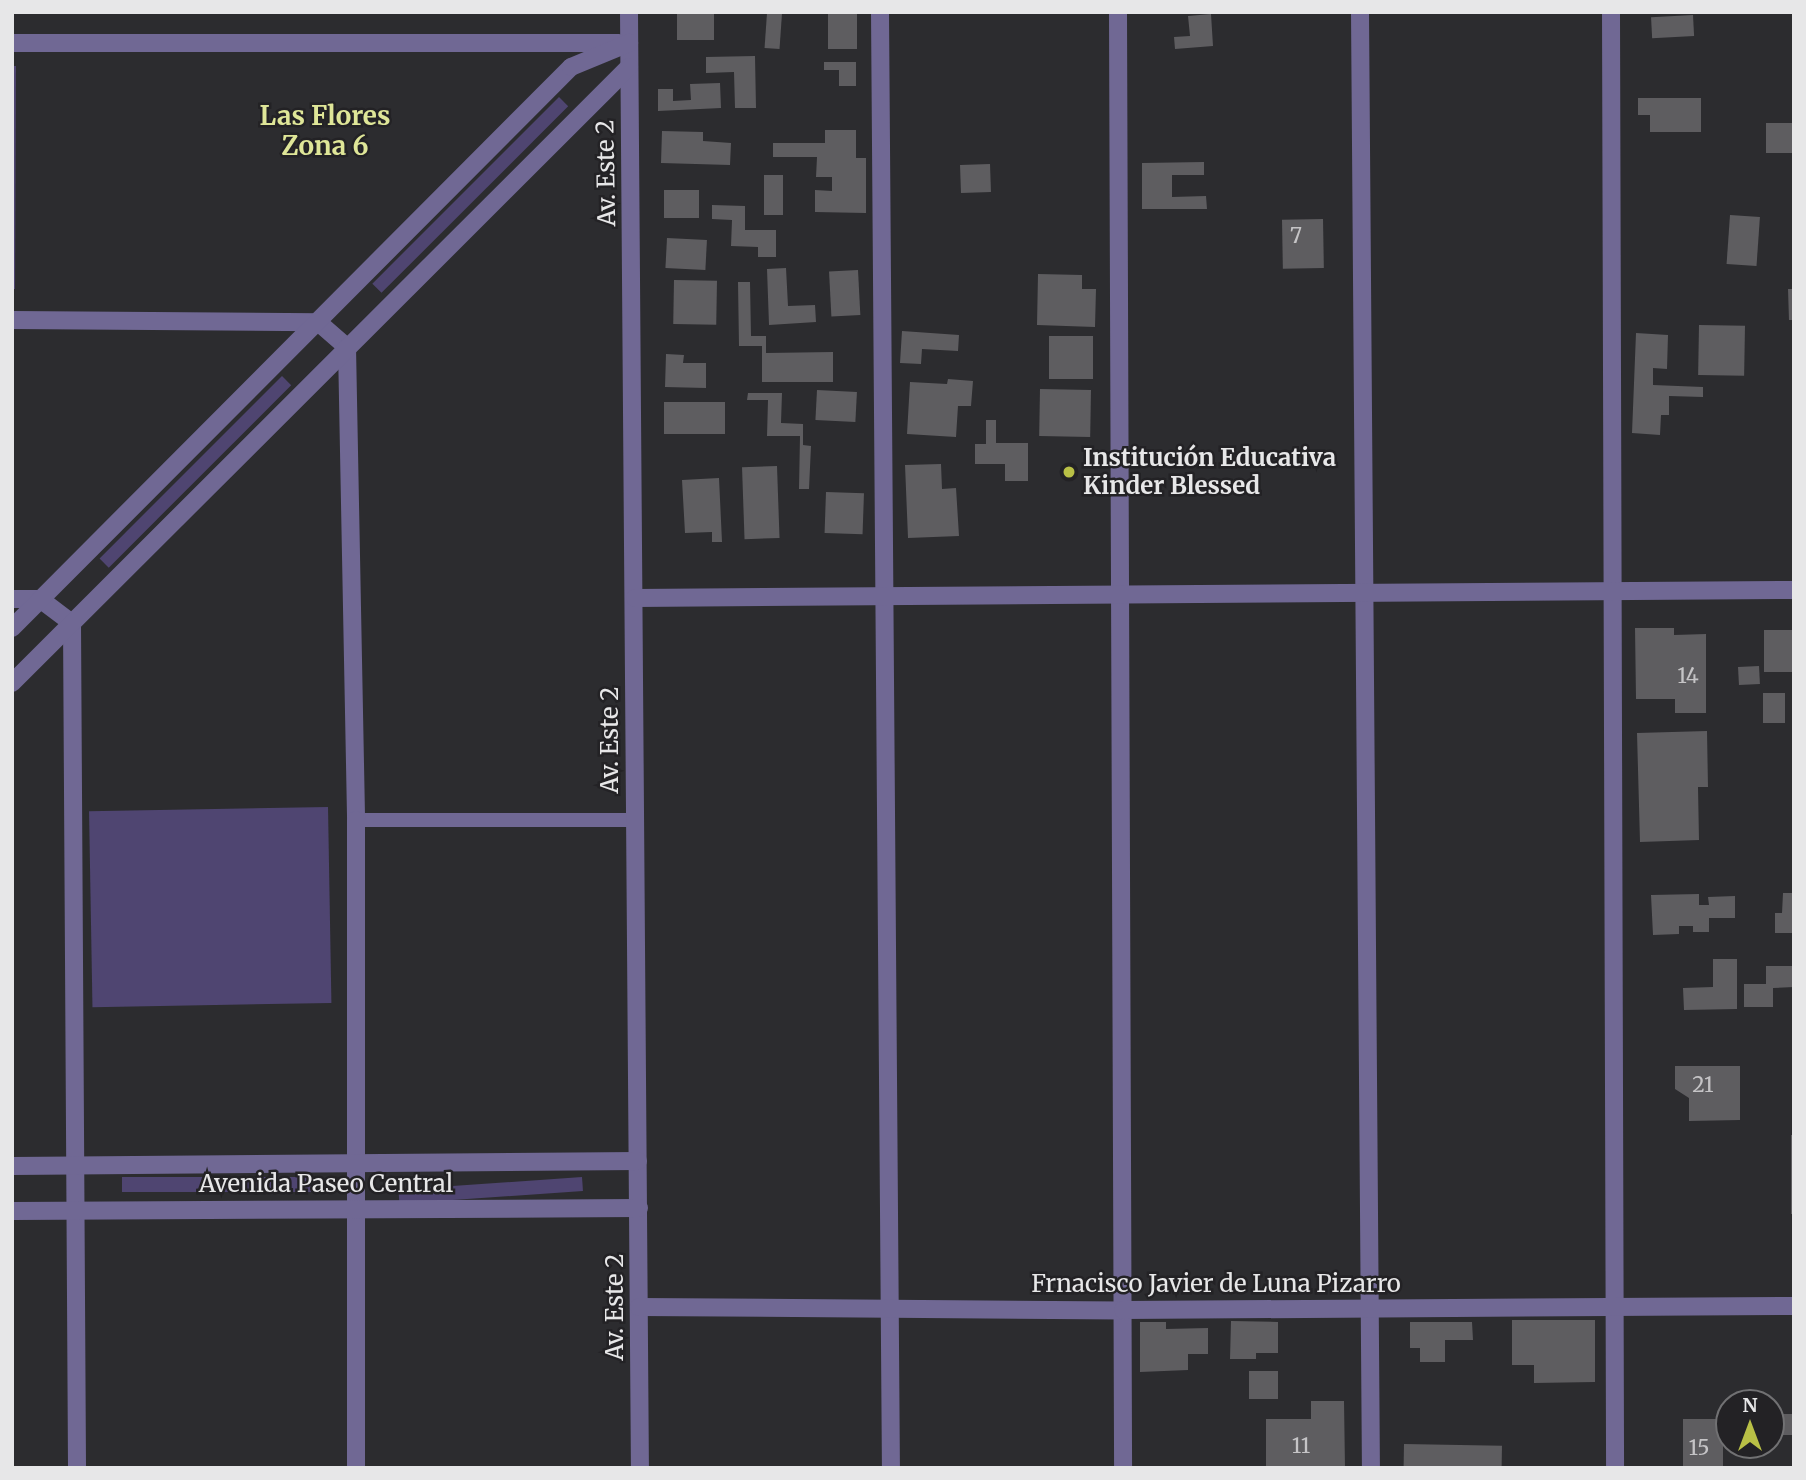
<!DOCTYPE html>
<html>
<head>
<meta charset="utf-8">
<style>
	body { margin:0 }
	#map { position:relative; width:1806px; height:1480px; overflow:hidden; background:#2c2c2f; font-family:Merriweather,serif }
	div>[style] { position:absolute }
	.green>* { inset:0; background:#4f4571; transform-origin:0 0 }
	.building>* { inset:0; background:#5e5d60; transform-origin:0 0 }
	.lane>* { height:14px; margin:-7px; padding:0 7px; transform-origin:7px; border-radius:7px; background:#706894 }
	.street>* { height:18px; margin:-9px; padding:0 9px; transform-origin:9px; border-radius:9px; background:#706894 }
	.dots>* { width:19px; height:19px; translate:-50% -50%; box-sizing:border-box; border:4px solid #232225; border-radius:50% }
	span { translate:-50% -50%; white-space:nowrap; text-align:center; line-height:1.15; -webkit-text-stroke:5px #232225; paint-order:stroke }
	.number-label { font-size:21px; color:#c5c4c6 }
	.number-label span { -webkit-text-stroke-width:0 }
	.street-label { font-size:24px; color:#e7e7e8 }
	.poi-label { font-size:24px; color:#e7e7e8; font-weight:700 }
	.left { translate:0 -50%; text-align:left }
	.neighbourhood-label { font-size:26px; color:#dfe698; font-weight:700 }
	.frame { position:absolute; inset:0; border:14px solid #e7e7e8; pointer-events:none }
	.north { position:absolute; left:1715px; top:1389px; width:70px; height:70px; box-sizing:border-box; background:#232225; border:2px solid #717173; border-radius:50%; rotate:0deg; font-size:19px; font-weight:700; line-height:28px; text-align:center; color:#e7e7e8 }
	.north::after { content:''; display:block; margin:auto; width:24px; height:32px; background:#b9c046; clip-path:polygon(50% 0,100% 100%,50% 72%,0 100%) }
</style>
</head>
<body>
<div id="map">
	<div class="green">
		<i style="clip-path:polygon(12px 66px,16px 66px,15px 289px,12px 289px)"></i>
		<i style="left:559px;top:97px;width:13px;height:264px;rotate:45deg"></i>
		<i style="left:282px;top:376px;width:13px;height:258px;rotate:45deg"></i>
		<i style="left:328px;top:807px;width:196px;height:239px;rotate:89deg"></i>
		<i style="left:312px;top:1177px;width:15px;height:190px;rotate:90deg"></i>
		<i style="left:582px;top:1177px;width:14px;height:184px;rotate:86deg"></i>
	</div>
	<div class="building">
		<i style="left:677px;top:12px;width:37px;height:28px"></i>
		<i style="left:828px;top:12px;width:29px;height:37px"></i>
		<i style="left:767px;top:13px;width:15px;height:35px;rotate:4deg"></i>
		<i style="clip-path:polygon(1211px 14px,1213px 46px,1175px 49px,1174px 37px,1190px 36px,1188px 16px)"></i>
		<i style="left:1693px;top:15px;width:21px;height:42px;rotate:87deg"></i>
		<i style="clip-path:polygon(755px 56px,756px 108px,735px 108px,734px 72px,706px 73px,706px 57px)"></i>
		<i style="clip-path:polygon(824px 62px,856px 62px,856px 86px,839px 86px,839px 70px,824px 70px)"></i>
		<i style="clip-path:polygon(720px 83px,721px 108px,658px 111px,658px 89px,673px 89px,673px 101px,691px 100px,690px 84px)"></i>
		<i style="clip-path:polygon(1638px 98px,1701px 98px,1701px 132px,1650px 132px,1650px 115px,1638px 115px)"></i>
		<i style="left:1794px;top:123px;width:30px;height:28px;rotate:90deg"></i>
		<i style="clip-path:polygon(825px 130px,856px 130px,856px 158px,866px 158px,866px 213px,815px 212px,815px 190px,832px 191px,832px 177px,816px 177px,817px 157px,773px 157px,773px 143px,825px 143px)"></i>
		<i style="clip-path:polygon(662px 131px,703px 132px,703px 141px,731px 143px,730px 165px,661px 163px)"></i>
		<i style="clip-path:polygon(1204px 162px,1204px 175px,1172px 175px,1172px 197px,1206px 196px,1207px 209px,1142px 209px,1142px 163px)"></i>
		<i style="left:990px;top:164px;width:28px;height:30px;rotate:88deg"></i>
		<i style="left:764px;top:175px;width:19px;height:40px"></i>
		<i style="left:664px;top:190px;width:35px;height:28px"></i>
		<i style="clip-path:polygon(712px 205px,745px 206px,745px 230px,776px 230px,776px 257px,758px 257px,758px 247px,731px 246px,732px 220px,712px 219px)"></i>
		<i style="left:1730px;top:215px;width:30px;height:49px;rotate:4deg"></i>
		<i style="left:1323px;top:219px;width:49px;height:41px;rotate:89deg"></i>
		<i style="left:667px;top:238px;width:40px;height:30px;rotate:3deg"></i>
		<i style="clip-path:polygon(786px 268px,788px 306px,815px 305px,816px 322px,769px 325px,767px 269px)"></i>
		<i style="left:858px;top:270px;width:45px;height:29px;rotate:87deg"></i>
		<i style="clip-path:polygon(1038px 274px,1082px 275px,1082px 289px,1096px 289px,1095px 327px,1037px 325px)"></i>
		<i style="left:674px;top:280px;width:43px;height:44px;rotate:1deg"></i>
		<i style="clip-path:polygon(738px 282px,750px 282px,751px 336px,766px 336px,766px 353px,833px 352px,833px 382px,762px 382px,762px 346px,739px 346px)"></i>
		<i style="clip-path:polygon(1788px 289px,1794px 289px,1794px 320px,1789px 320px)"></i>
		<i style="left:1699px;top:325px;width:46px;height:50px;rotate:1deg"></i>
		<i style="clip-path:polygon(902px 331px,959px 335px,958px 351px,922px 349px,921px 364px,900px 363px)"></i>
		<i style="clip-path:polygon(1636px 333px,1668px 335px,1667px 369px,1653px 368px,1653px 385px,1703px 387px,1703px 397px,1669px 396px,1669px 415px,1661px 415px,1660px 435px,1632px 433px)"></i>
		<i style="left:1049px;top:336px;width:44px;height:43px"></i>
		<i style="clip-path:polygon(666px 354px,684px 355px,683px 363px,706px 363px,706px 388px,665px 387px)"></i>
		<i style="clip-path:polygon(948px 379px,973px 381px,971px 406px,958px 406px,956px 437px,907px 434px,910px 382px,947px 384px)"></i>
		<i style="left:1040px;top:389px;width:51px;height:47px;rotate:1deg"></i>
		<i style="left:817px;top:390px;width:40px;height:30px;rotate:3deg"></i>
		<i style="clip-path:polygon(748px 393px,782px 393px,781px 423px,803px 424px,803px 445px,811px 446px,809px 489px,799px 489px,800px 436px,767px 436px,768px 400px,747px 400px)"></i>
		<i style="left:725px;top:402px;width:32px;height:61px;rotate:90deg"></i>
		<i style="clip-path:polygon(986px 420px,996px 420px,996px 443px,1028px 443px,1028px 481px,1005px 481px,1005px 464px,975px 464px,975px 444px,986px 444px)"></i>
		<i style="clip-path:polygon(941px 464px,942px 489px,956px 488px,959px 536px,908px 538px,905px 465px)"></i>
		<i style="left:777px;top:466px;width:72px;height:35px;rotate:88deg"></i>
		<i style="clip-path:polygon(719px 478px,722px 542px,712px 542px,712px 532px,685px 533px,682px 480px)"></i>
		<i style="left:826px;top:492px;width:38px;height:41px;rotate:2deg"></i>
		<i style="clip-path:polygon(1635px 628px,1674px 628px,1674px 635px,1706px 634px,1706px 713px,1675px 713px,1675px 699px,1636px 699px)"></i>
		<i style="left:1794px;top:630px;width:42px;height:30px;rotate:90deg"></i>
		<i style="left:1759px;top:666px;width:18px;height:21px;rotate:87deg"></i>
		<i style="left:1763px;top:693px;width:22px;height:30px"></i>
		<i style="clip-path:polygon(1707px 731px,1708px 787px,1698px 787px,1699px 840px,1640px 842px,1637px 733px)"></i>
		<i style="clip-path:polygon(1783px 893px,1794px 893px,1794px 933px,1775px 933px,1775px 913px,1782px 913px)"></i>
		<i style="clip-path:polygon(1699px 894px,1699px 905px,1709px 905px,1708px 897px,1735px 896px,1735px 918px,1709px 918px,1709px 932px,1693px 932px,1693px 926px,1679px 926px,1679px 934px,1653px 935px,1651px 895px)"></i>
		<i style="clip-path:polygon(1713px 959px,1737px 959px,1737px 1009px,1684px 1010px,1683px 988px,1713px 987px)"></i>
		<i style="clip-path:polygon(1766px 966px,1794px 966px,1794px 987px,1773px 988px,1773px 1007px,1744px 1007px,1744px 984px,1766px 984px)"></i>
		<i style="clip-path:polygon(1675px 1066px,1740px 1066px,1740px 1120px,1689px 1121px,1689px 1098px,1675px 1089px)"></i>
		<i style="left:1791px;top:1135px;width:3px;height:79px"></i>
		<i style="clip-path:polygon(1512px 1320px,1595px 1320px,1595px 1382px,1534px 1383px,1534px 1365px,1512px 1365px)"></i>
		<i style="clip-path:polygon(1231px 1321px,1278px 1322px,1278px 1353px,1256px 1353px,1256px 1359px,1230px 1359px)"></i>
		<i style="clip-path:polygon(1140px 1322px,1166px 1322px,1166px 1329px,1208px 1328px,1208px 1354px,1188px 1354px,1188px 1370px,1140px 1372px)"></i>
		<i style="clip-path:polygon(1410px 1322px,1472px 1322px,1473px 1340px,1445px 1340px,1445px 1362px,1420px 1362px,1420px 1348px,1410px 1348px)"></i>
		<i style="left:1278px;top:1371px;width:28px;height:29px;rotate:90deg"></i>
		<i style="clip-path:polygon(1311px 1401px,1344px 1401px,1345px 1468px,1266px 1468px,1266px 1419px,1311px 1419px)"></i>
		<i style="left:1771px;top:1414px;width:23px;height:21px"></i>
		<i style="left:1683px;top:1419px;width:40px;height:49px"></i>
		<i style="left:1404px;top:1444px;width:98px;height:24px;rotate:1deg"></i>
	</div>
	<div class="lane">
		<i style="left:356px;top:820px;width:278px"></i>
	</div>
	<div class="street">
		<i style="left:629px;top:12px;width:1456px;rotate:89.57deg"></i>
		<i style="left:880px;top:12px;width:1456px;rotate:89.57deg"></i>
		<i style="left:1118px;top:12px;width:1456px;rotate:89.8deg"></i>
		<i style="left:1360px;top:12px;width:1456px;rotate:89.57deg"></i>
		<i style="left:1611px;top:12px;width:1456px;rotate:89.84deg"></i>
		<i style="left:12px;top:43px;width:607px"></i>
		<i style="left:12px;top:320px;width:306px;rotate:0.4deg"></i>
		<i style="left:318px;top:322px;width:38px;rotate:41deg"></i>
		<i style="left:347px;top:347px;width:473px;rotate:88.9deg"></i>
		<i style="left:356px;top:820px;width:648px;rotate:90deg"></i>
		<i style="left:635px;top:598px;width:1159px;rotate:-0.4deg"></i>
		<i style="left:12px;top:599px;width:28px"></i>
		<i style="left:40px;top:599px;width:40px;rotate:37deg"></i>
		<i style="left:72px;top:623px;width:845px;rotate:89.66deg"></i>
		<i style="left:12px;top:628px;width:792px;rotate:-45.1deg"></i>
		<i style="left:571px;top:67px;width:63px;rotate:-22.5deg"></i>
		<i style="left:12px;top:683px;width:872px;rotate:-44.95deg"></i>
		<i style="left:12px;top:1166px;width:626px;rotate:-0.46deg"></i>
		<i style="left:12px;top:1211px;width:627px;rotate:-0.27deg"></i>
		<i style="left:639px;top:1307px;width:484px;rotate:0.4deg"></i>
		<i style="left:1123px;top:1310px;width:671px;rotate:-0.34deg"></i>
	</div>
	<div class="dots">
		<i style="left:1069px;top:472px;background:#b9c046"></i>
	</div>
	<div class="number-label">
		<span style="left:1296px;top:236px">7</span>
		<span style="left:1688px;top:676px">14</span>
		<span style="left:1703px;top:1085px">21</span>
		<span style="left:1301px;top:1446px">11</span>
		<span style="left:1699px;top:1448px">15</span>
	</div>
	<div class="street-label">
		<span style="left:606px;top:173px;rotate:-91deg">Av. Este 2</span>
		<span style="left:610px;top:740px;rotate:-90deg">Av. Este 2</span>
		<span style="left:326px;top:1184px">Avenida Paseo Central</span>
		<span style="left:1216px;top:1284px">Frnacisco Javier de Luna Pizarro</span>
		<span style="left:615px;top:1307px;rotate:-90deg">Av. Este 2</span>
	</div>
	<div class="poi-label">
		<span class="left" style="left:1083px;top:472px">Institución Educativa<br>Kinder Blessed</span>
	</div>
	<div class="neighbourhood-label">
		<span style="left:325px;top:131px">Las Flores<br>Zona 6</span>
	</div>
	<div class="frame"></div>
	<div class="north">N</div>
</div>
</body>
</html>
